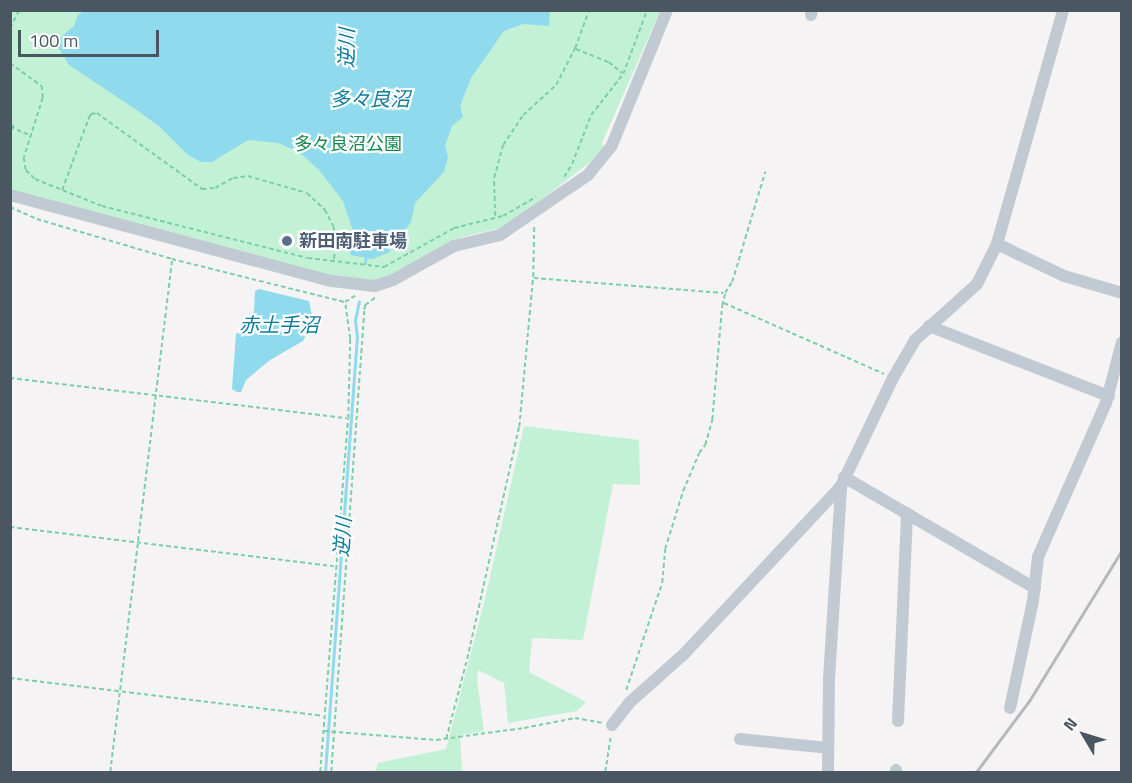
<!DOCTYPE html>
<html>
<head>
<meta charset="utf-8">
<style>
	body { margin:0 }
	#map { position:relative; width:1132px; height:783px; overflow:hidden; background:#f5f3f3; font-family:"Titillium Web","Noto Sans JP",sans-serif }
	div>[style] { position:absolute }
	.green>* { inset:0; background:#c3f1d5 }
	.water>* { inset:0; background:#90daee }
	.stream>* { height:3px; margin:-1.5px; padding:0 1.5px; transform-origin:1.5px; border-radius:1.5px; background:#90daee }
	.path>* { height:1.5px; margin-top:-0.75px; transform-origin:0; background:repeating-linear-gradient(90deg,#7ad0a6 0 4.5px,transparent 0 7.5px) }
	.minor>* { height:12px; margin:-6px; padding:0 6px; transform-origin:6px; border-radius:6px; background:#c1cad2 }
	.rail>* { height:3px; margin:-1.5px; padding:0 1.5px; transform-origin:1.5px; border-radius:1.5px; background:#b5b8bd }
	.dots>* { width:16px; height:16px; translate:-50% -50%; box-sizing:border-box; border:3px solid #fff; border-radius:50% }
	span { translate:-50% -50%; white-space:nowrap; text-align:center; line-height:1.15; -webkit-text-stroke:4.5px #fff; paint-order:stroke }
	.park-label { font-size:18px; color:#17864f }
	.service-label { font-size:18px; color:#4e5e75; font-weight:700 }
	.left { translate:0 -50%; text-align:left }
	.water-label { font-size:20px; color:#0c7c9b; font-style:italic }
	.frame { position:absolute; inset:0; border:12px solid #4a5661; pointer-events:none }
	.north { position:absolute; left:1054px; top:705px; width:60px; height:60px; -webkit-text-stroke:4px #fff; paint-order:stroke; rotate:308deg; font-size:16px; font-weight:700; line-height:24px; text-align:center; color:#4a5661 }
	.north::after { content:''; display:block; margin:auto; width:21px; height:27px; background:#4a5661; clip-path:polygon(50% 0,100% 100%,50% 72%,0 100%) }
	.scale { position:absolute; left:18px; top:30px; width:141px; height:27px; box-sizing:border-box; border:3px solid #4a5661; border-top:0; padding-left:8px; font-size:18px; line-height:21px; white-space:nowrap; color:#4a5661; -webkit-text-stroke:4px #fff; paint-order:stroke }
</style>
</head>
<body>
<div id="map">
	<div class="green">
		<i style="clip-path:polygon(10px 11px,660px 11px,602px 143px,603px 147px,593px 160px,505px 227px,462px 237px,384px 278px,370px 282px,334px 277px,40px 200px,11px 189px)"></i>
		<i style="clip-path:polygon(524px 426px,639px 440px,640px 485px,613px 484px,583px 640px,532px 638px,529px 672px,586px 702px,577px 711px,508px 723px,504px 683px,478px 670px,477px 680px,484px 731px,460px 735px,462px 772px,375px 772px,378px 763px,446px 749px,485px 599px)"></i>
	</div>
	<div class="water">
		<i style="clip-path:polygon(84px 11px,84px 10px,550px 11px,549px 26px,523px 24px,504px 31px,471px 78px,460px 106px,463px 117px,452px 126px,445px 146px,448px 157px,444px 172px,415px 203px,411px 222px,388px 253px,372px 259px,350px 255px,353px 231px,343px 201px,319px 170px,299px 152px,278px 143px,248px 140px,212px 162px,201px 162px,188px 155px,160px 127px,138px 111px,69px 65px,55px 42px,74px 26px,78px 15px)"></i>
		<i style="clip-path:polygon(259px 289px,309px 301px,313px 321px,303px 341px,270px 360px,246px 380px,241px 392px,237px 392px,232px 389px,236px 334px,248px 325px,254px 311px,255px 291px)"></i>
	</div>
	<div class="stream">
		<i style="left:365px;top:263px;width:8px;rotate:-83deg"></i>
		<i style="left:325px;top:772px;width:436px;rotate:-85.8deg"></i>
		<i style="left:357px;top:337px;width:17px;rotate:-97deg"></i>
		<i style="left:355px;top:320px;width:19px;rotate:-78deg"></i>
	</div>
	<div class="path">
		<i style="left:10px;top:28px;width:20px;rotate:-63deg"></i>
		<i style="left:576px;top:49px;width:35px;rotate:22deg"></i>
		<i style="left:609px;top:62px;width:17px;rotate:40deg"></i>
		<i style="left:10px;top:63px;width:39px;rotate:36deg"></i>
		<i style="left:42px;top:86px;width:12px;rotate:85deg"></i>
		<i style="left:43px;top:98px;width:63px;rotate:107.6deg"></i>
		<i style="left:24px;top:158px;width:12px;rotate:81deg"></i>
		<i style="left:26px;top:170px;width:13px;rotate:45deg"></i>
		<i style="left:35px;top:179px;width:72px;rotate:21.9deg"></i>
		<i style="left:102px;top:206px;width:212px;rotate:14.2deg"></i>
		<i style="left:308px;top:258px;width:77px;rotate:6.8deg"></i>
		<i style="left:384px;top:267px;width:80px;rotate:-29.1deg"></i>
		<i style="left:454px;top:228px;width:50px;rotate:-13.8deg"></i>
		<i style="left:503px;top:216px;width:38px;rotate:-30deg"></i>
		<i style="left:10px;top:118px;width:11px;rotate:68deg"></i>
		<i style="left:10px;top:127px;width:22px;rotate:22deg"></i>
		<i style="left:564px;top:177px;width:15px;rotate:-58deg"></i>
		<i style="left:572px;top:164px;width:53px;rotate:-68.8deg"></i>
		<i style="left:591px;top:115px;width:52px;rotate:-52deg"></i>
		<i style="left:623px;top:74px;width:68px;rotate:-69.4deg"></i>
		<i style="left:62px;top:190px;width:78px;rotate:-69.7deg"></i>
		<i style="left:89px;top:117px;width:4px;rotate:-56deg"></i>
		<i style="left:91px;top:114px;width:6px;rotate:-9deg"></i>
		<i style="left:97px;top:113px;width:130px;rotate:35.9deg"></i>
		<i style="left:202px;top:189px;width:13px;rotate:-4deg"></i>
		<i style="left:215px;top:188px;width:21px;rotate:-29deg"></i>
		<i style="left:233px;top:178px;width:15px;rotate:-8deg"></i>
		<i style="left:248px;top:176px;width:61px;rotate:16.1deg"></i>
		<i style="left:307px;top:193px;width:25px;rotate:43deg"></i>
		<i style="left:325px;top:210px;width:19px;rotate:62deg"></i>
		<i style="left:334px;top:227px;width:20px;rotate:84deg"></i>
		<i style="left:336px;top:247px;width:13px;rotate:99deg"></i>
		<i style="left:10px;top:207px;width:30px;rotate:24deg"></i>
		<i style="left:37px;top:219px;width:141px;rotate:16.5deg"></i>
		<i style="left:172px;top:259px;width:178px;rotate:14deg"></i>
		<i style="left:345px;top:302px;width:13px;rotate:-32deg"></i>
		<i style="left:495px;top:216px;width:38px;rotate:-92deg"></i>
		<i style="left:494px;top:178px;width:34px;rotate:-75deg"></i>
		<i style="left:503px;top:145px;width:36px;rotate:-56deg"></i>
		<i style="left:523px;top:115px;width:45px;rotate:-42.3deg"></i>
		<i style="left:556px;top:85px;width:42px;rotate:-62.8deg"></i>
		<i style="left:575px;top:48px;width:40px;rotate:-69.8deg"></i>
		<i style="left:534px;top:278px;width:190px;rotate:4.5deg"></i>
		<i style="left:724px;top:303px;width:175px;rotate:23.9deg"></i>
		<i style="left:10px;top:378px;width:339px;rotate:6.8deg"></i>
		<i style="left:10px;top:527px;width:326px;rotate:6.9deg"></i>
		<i style="left:10px;top:678px;width:315px;rotate:6.9deg"></i>
		<i style="left:626px;top:690px;width:113px;rotate:-71.4deg"></i>
		<i style="left:662px;top:583px;width:34px;rotate:-85deg"></i>
		<i style="left:665px;top:549px;width:61px;rotate:-72.8deg"></i>
		<i style="left:683px;top:491px;width:41px;rotate:-67.2deg"></i>
		<i style="left:699px;top:453px;width:10px;rotate:-53deg"></i>
		<i style="left:705px;top:445px;width:26px;rotate:-74deg"></i>
		<i style="left:712px;top:420px;width:114px;rotate:-85deg"></i>
		<i style="left:722px;top:306px;width:13px;rotate:-77deg"></i>
		<i style="left:725px;top:293px;width:13px;rotate:-58deg"></i>
		<i style="left:732px;top:282px;width:115px;rotate:-73.3deg"></i>
		<i style="left:324px;top:731px;width:112px;rotate:4.6deg"></i>
		<i style="left:436px;top:740px;width:89px;rotate:-7.8deg"></i>
		<i style="left:524px;top:728px;width:52px;rotate:-11.1deg"></i>
		<i style="left:575px;top:718px;width:27px;rotate:10deg"></i>
		<i style="left:446px;top:739px;width:83px;rotate:-75.3deg"></i>
		<i style="left:467px;top:659px;width:238px;rotate:-77.4deg"></i>
		<i style="left:519px;top:427px;width:151px;rotate:-84.7deg"></i>
		<i style="left:533px;top:277px;width:53px;rotate:-88.9deg"></i>
		<i style="left:110px;top:772px;width:517px;rotate:-83.11deg"></i>
		<i style="left:320px;top:772px;width:354px;rotate:-85.5deg"></i>
		<i style="left:348px;top:419px;width:80px;rotate:-88.6deg"></i>
		<i style="left:350px;top:339px;width:37px;rotate:-98deg"></i>
		<i style="left:331px;top:772px;width:463px;rotate:-85.9deg"></i>
		<i style="left:364px;top:310px;width:5px;rotate:-79deg"></i>
		<i style="left:365px;top:305px;width:14px;rotate:-36deg"></i>
		<i style="left:605px;top:772px;width:36px;rotate:-81deg"></i>
	</div>
	<div class="minor">
		<i style="left:811px;top:15px;width:5px;rotate:-79deg"></i>
		<i style="left:10px;top:195px;width:333px;rotate:15deg"></i>
		<i style="left:332px;top:281px;width:43px;rotate:6.6deg"></i>
		<i style="left:375px;top:286px;width:19px;rotate:-18deg"></i>
		<i style="left:393px;top:280px;width:70px;rotate:-29.1deg"></i>
		<i style="left:454px;top:246px;width:47px;rotate:-13.4deg"></i>
		<i style="left:500px;top:235px;width:107px;rotate:-34.3deg"></i>
		<i style="left:588px;top:175px;width:38px;rotate:-51deg"></i>
		<i style="left:612px;top:145px;width:146px;rotate:-67.8deg"></i>
		<i style="left:997px;top:244px;width:74px;rotate:25.5deg"></i>
		<i style="left:1064px;top:276px;width:60px;rotate:16.3deg"></i>
		<i style="left:929px;top:326px;width:193px;rotate:21.3deg"></i>
		<i style="left:844px;top:477px;width:221px;rotate:30.2deg"></i>
		<i style="left:1010px;top:708px;width:109px;rotate:-77.9deg"></i>
		<i style="left:1033px;top:601px;width:44px;rotate:-83.5deg"></i>
		<i style="left:1038px;top:557px;width:168px;rotate:-66.2deg"></i>
		<i style="left:1106px;top:403px;width:63px;rotate:-75.3deg"></i>
		<i style="left:898px;top:721px;width:208px;rotate:-87.5deg"></i>
		<i style="left:612px;top:725px;width:28px;rotate:-52deg"></i>
		<i style="left:629px;top:703px;width:74px;rotate:-41.7deg"></i>
		<i style="left:684px;top:654px;width:230px;rotate:-46.9deg"></i>
		<i style="left:740px;top:739px;width:88px;rotate:5.8deg"></i>
		<i style="left:828px;top:772px;width:93px;rotate:-89.4deg"></i>
		<i style="left:829px;top:679px;width:193px;rotate:-86.4deg"></i>
		<i style="left:841px;top:486px;width:120px;rotate:-64.3deg"></i>
		<i style="left:893px;top:378px;width:44px;rotate:-59.9deg"></i>
		<i style="left:915px;top:340px;width:84px;rotate:-42.1deg"></i>
		<i style="left:977px;top:284px;width:45px;rotate:-63.4deg"></i>
		<i style="left:997px;top:244px;width:243px;rotate:-74.2deg"></i>
		<i style="left:896px;top:772px;width:2px;rotate:-90deg"></i>
	</div>
	<div class="rail">
		<i style="left:976px;top:772px;width:89px;rotate:-53.3deg"></i>
		<i style="left:1029px;top:701px;width:177px;rotate:-58.4deg"></i>
	</div>
	<div class="dots">
		<i style="left:287px;top:241px;background:#5c6f8a"></i>
	</div>
	<div class="park-label">
		<span style="left:348px;top:144px">多々良沼公園</span>
	</div>
	<div class="service-label">
		<span class="left" style="left:299px;top:241px">新田南駐車場</span>
	</div>
	<div class="water-label">
		<span style="left:346px;top:48px;rotate:-89deg">逆川</span>
		<span style="left:370px;top:98px">多々良沼</span>
		<span style="left:279px;top:324px">赤土手沼</span>
		<span style="left:342px;top:537px;rotate:-86deg">逆川</span>
	</div>
	<div class="frame"></div>
	<div class="north">N</div>
	<div class="scale">100 m</div>
</div>
</body>
</html>
